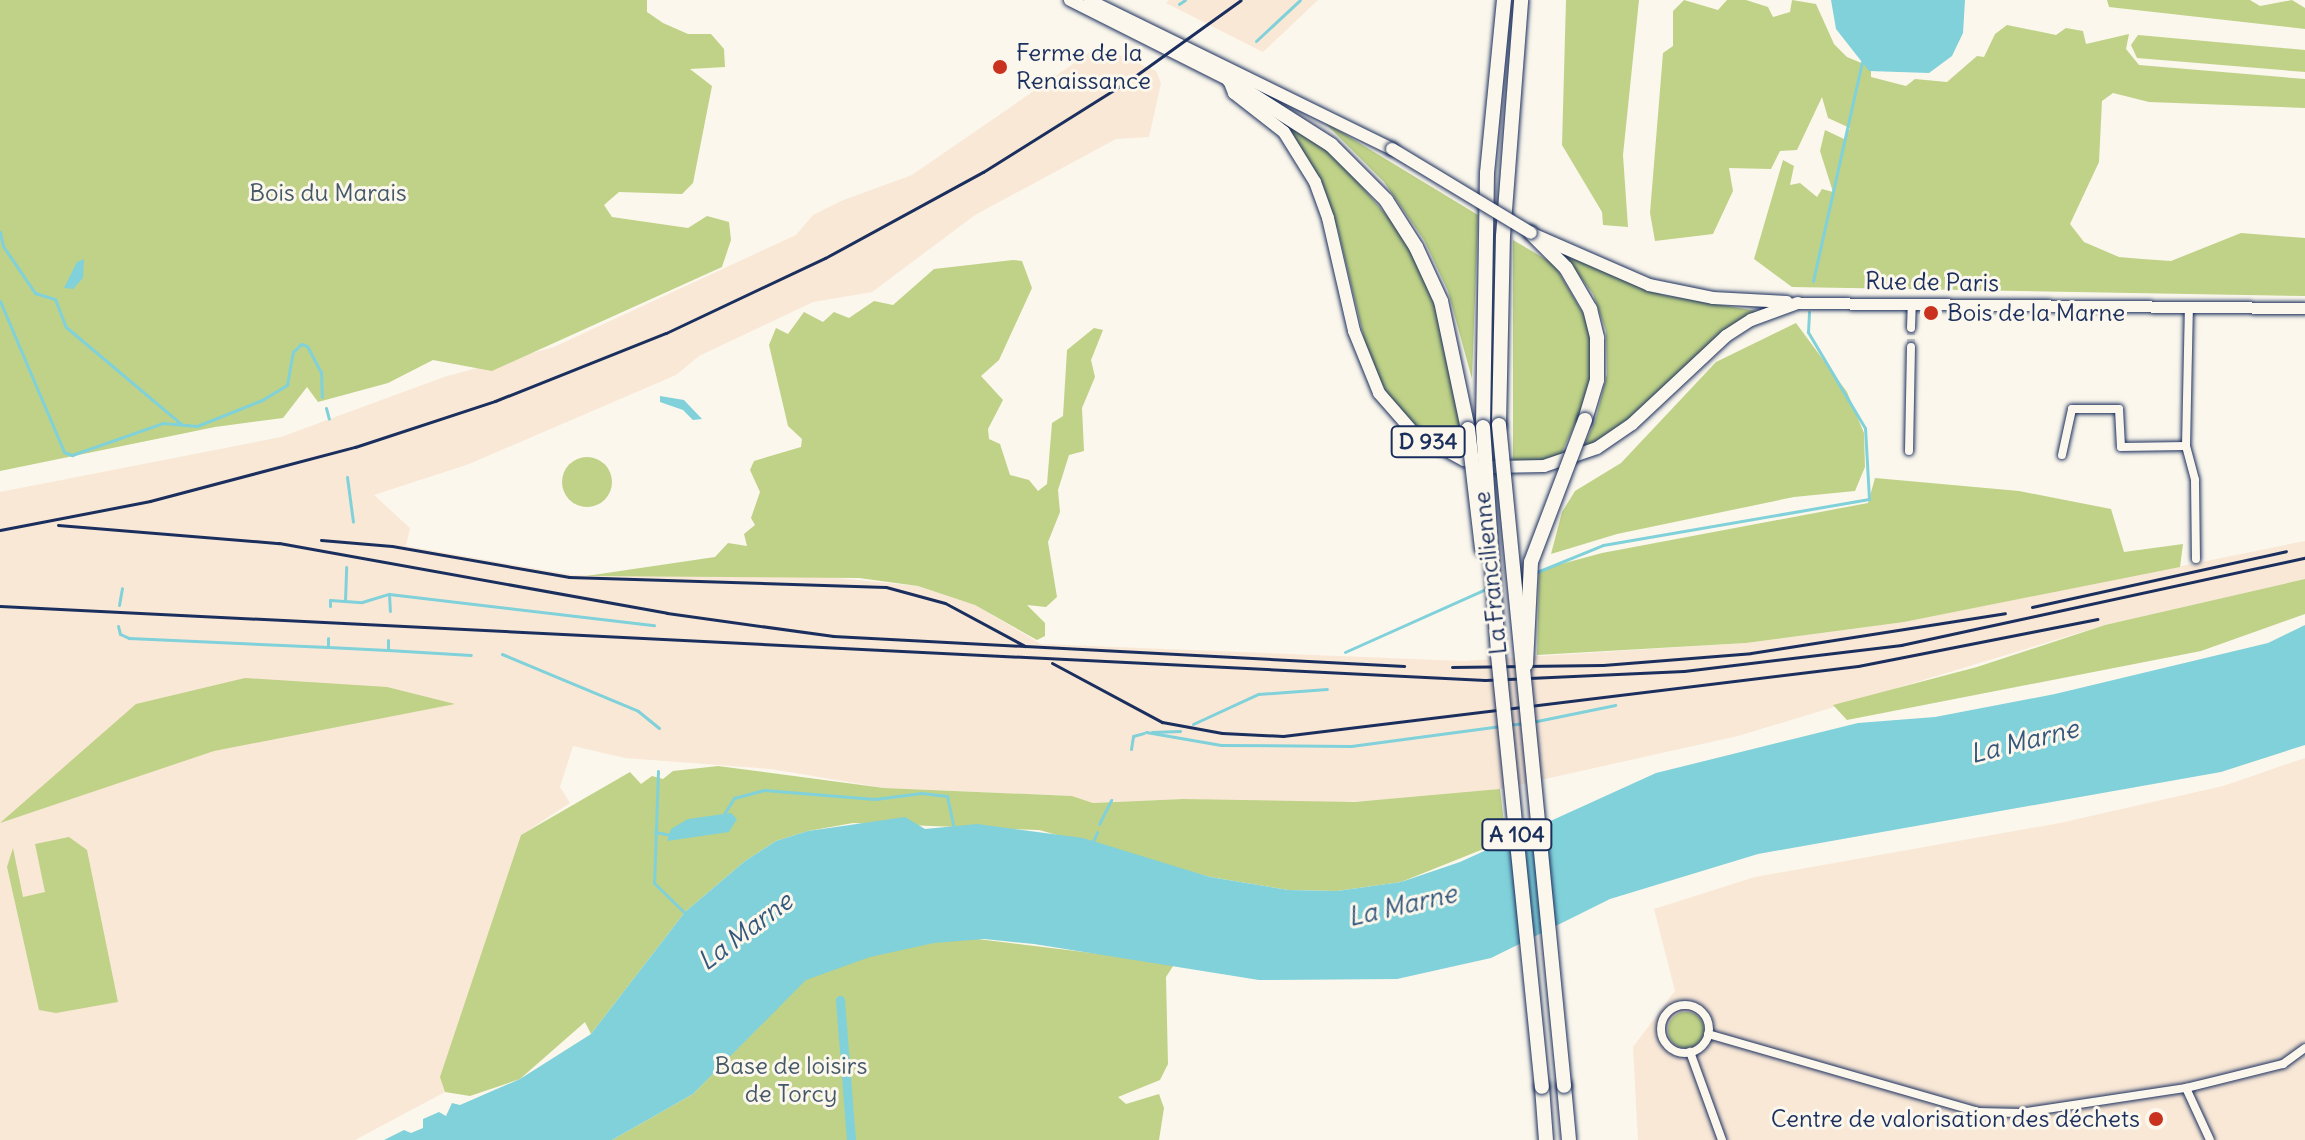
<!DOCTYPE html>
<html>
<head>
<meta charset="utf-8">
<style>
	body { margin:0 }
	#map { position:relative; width:2305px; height:1140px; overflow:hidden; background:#fbf7ec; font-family:Delius,sans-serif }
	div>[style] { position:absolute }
	.built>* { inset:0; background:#f9e8d6 }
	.green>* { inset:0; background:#bfd287 }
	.round { border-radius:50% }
	.water>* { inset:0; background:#80d1da }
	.stream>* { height:3px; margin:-1.5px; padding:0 1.5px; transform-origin:1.5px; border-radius:1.5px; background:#80d1da }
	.canal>* { height:9px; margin:-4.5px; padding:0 4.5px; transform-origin:4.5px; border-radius:4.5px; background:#80d1da }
	.street-tunnel>* { height:8px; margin-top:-4px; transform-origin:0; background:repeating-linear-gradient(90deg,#cecfd0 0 8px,transparent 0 12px) }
	.roads { filter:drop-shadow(0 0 2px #1b2f5e) drop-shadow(0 0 2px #1b2f5e) }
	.street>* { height:8px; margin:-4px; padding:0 4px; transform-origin:4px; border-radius:4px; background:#fbf7ec }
	.street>.ring { margin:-4px; padding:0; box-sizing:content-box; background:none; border:8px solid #fbf7ec; border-radius:50% }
	.secondary>* { height:11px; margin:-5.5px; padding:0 5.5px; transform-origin:5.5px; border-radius:5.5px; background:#fbf7ec }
	.primary>* { height:12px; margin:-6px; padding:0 6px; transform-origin:6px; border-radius:6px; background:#fbf7ec }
	.highway>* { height:14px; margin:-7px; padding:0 7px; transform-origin:7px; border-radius:7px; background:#fbf7ec }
	.rail>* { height:3px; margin:-1.5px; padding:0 1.5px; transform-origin:1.5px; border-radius:1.5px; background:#1b2f5e }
	.bridges { filter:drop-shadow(0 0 2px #1b2f5e) drop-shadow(0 0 2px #1b2f5e) }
	.primary-bridge>* { height:12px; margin:-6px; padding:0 6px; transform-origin:6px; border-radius:6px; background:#fbf7ec }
	.highway-bridge>* { height:14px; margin:-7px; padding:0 7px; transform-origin:7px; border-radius:7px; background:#fbf7ec }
	.dots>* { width:22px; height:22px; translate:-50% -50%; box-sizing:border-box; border:4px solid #fbf7ec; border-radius:50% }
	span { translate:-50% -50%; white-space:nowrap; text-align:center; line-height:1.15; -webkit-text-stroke:6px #fbf7ec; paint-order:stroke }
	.shield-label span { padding:2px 6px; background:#fbf7ec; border:2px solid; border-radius:6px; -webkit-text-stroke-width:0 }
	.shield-label { font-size:22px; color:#1b2f5e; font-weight:700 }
	.poi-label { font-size:24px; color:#1b2f5e }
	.left { translate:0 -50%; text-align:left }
	.right { translate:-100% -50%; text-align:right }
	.park-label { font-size:24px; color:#445868 }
	.street-label { font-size:24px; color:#1b2f5e }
	.water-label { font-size:26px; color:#34587d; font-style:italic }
</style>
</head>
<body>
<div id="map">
	<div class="built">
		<i style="clip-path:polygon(1169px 0,1318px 0,1263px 52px,1166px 3px)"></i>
		<i style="clip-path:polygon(1099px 46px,1156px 71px,1161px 83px,1149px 137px,1116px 139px,975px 215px,872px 292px,813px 302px,699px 356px,676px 375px,469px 464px,374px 495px,410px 528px,406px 546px,573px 575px,806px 575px,918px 586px,975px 605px,1041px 644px,1463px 661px,1746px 643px,1904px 622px,2305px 541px,2305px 579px,2105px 625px,1738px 736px,1500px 789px,1432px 797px,1312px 804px,1183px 799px,1093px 803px,1072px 796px,884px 788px,771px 769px,625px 758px,573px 746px,560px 787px,570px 803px,521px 835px,441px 1077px,445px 1092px,355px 1140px,0 1140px,0 492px,281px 437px,444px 377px,554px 347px,796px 235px,813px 215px,841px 201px,912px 175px)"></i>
		<i style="clip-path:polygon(2305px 758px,2305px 1140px,1638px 1140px,1633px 1047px,1675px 991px,1654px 909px,1755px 877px,2060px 823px,2223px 786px)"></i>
	</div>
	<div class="green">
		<i style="clip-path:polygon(0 0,647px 0,647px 12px,663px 23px,688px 34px,711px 34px,724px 49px,725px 67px,690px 69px,712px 86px,693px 183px,682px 194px,619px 192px,604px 205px,612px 217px,688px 228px,707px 216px,729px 222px,731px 240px,722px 267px,492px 371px,433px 360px,388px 383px,318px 402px,307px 387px,283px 418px,215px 427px,0 471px)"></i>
		<i style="clip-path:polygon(1566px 0,1639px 0,1623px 155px,1628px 227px,1603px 225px,1602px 212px,1562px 145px)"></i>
		<i style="clip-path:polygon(1684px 0,1718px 10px,1727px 0,1746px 0,1768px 7px,1773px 17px,1790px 12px,1792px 0,1816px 4px,1834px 44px,1847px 57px,1871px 67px,1871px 77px,1906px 86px,1915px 79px,1947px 82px,1977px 56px,1984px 57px,1995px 34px,2007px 25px,2056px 35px,2066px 28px,2083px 31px,2086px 44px,2129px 34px,2126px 49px,2139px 65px,2305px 79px,2305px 108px,2149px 102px,2113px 93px,2102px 101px,2099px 162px,2070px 224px,2084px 242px,2119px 257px,2142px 259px,2171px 261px,2241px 233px,2305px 238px,2305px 296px,1792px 287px,1754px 259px,1783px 160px,1794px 166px,1790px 185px,1800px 183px,1817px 197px,1822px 189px,1833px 192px,1820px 151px,1825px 130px,1844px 139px,1850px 128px,1828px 118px,1822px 97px,1797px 150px,1780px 151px,1771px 169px,1729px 168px,1733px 191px,1713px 234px,1655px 241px,1650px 213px,1663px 53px,1673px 46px,1673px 11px)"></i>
		<i style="clip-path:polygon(2107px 0,2250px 0,2260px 6px,2292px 0,2305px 8px,2305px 29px,2109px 7px)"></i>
		<i style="clip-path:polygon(2138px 35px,2305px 50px,2305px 72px,2137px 58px,2131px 45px)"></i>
		<i style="clip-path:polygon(1323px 121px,1478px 215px,1472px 379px,1448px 291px,1424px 240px,1384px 182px)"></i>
		<i style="clip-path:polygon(1291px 123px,1336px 157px,1409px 241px,1441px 322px,1468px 458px,1412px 425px,1388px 395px,1369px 359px,1338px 230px,1311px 165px,1290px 131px)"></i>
		<i style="clip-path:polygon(1513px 240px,1554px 264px,1591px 327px,1591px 374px,1584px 405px,1561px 454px,1551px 460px,1513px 462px)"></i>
		<i style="clip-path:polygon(1563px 254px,1663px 295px,1757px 311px,1720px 333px,1635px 416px,1581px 451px,1595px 422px,1607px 374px,1606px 331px,1593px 294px)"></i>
		<i style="clip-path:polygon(1013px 260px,1022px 261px,1032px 288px,999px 360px,981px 376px,1003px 400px,988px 429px,989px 439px,1000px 444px,1010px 475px,1029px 480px,1038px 491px,1047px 484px,1052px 423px,1063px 416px,1067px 350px,1094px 328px,1103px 330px,1091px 360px,1095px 377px,1082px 408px,1084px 451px,1069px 455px,1058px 490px,1060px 512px,1048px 542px,1057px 597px,1046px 607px,1027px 605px,1045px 623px,1045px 636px,1037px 640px,975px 605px,918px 586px,859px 578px,586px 576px,715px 557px,728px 543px,747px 546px,744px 534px,755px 525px,751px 518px,760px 492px,750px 470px,754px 461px,801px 447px,802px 439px,788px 426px,769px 345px,776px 328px,788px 334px,804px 312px,823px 322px,834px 312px,849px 318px,874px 301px,893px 305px,934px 269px)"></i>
		<i style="clip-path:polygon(1796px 323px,1847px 392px,1864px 433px,1865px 467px,1855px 491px,1794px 497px,1617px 534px,1551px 554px,1562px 512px,1575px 491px,1621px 463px,1716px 362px)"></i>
		<i class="round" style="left:562px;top:457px;width:50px;height:50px"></i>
		<i style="clip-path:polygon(1875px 478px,2019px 491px,2111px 509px,2124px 552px,2183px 544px,2180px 567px,1904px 622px,1746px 643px,1537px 655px,1539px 570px,1602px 553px,1868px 503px)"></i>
		<i style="clip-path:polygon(2305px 579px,2305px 614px,2201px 651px,1847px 720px,1833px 705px,1977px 667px,2105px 625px)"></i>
		<i style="clip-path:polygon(245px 678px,387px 687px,455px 704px,214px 751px,0 823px,136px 704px)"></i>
		<i style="clip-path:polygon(718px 766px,884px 788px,1072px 796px,1093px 803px,1183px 799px,1354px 802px,1500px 789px,1506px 840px,1401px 882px,1337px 891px,1288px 890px,1210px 877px,1039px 830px,853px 823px,808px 831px,776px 841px,745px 861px,685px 912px,591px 1034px,585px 1022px,520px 1079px,470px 1096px,445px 1092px,440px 1077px,521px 835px,630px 772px,641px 784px,652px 776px,663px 779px,673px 771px)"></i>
		<i style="clip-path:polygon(69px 837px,87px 850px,118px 1002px,56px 1013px,39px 1010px,7px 867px,13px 848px,23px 897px,45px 892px,35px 844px)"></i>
		<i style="clip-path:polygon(945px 935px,1175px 963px,1166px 977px,1168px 1064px,1160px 1080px,1118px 1097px,1126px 1104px,1159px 1094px,1164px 1108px,1159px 1140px,612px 1140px,693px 1094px,814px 970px)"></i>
		<i class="round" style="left:1668px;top:1012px;width:36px;height:36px"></i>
	</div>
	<div class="water">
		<i style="clip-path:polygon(1831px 0,1965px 0,1963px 33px,1952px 56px,1929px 73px,1869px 71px,1836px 29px)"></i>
		<i style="clip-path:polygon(84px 259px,83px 278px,73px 289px,64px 288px,77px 262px)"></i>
		<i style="clip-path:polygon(660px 396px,684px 400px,702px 419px,693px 420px,683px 410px,660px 402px)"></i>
		<i style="clip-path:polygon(2305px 625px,2305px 745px,2221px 772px,1758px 854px,1610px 899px,1491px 958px,1397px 979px,1259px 980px,1034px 944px,984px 939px,934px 943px,870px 957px,806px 980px,693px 1094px,612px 1140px,384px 1140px,404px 1130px,411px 1133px,423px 1128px,423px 1119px,439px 1112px,446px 1116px,452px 1103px,460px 1105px,520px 1079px,591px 1034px,685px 912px,745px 861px,776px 841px,808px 831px,905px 817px,925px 829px,977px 824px,1083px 838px,1210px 877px,1288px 890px,1337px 891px,1401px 882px,1460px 862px,1656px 773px,1858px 723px,1935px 717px,2055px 694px,2268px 643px)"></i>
		<i style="clip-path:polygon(731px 813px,737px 819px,729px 832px,667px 841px,671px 829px,688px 819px)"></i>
	</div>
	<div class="stream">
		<i style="left:1179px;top:4px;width:7px;rotate:-34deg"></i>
		<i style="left:1256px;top:41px;width:60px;rotate:-43deg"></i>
		<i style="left:0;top:232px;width:14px;rotate:78deg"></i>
		<i style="left:3px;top:246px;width:57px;rotate:55.8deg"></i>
		<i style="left:35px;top:293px;width:21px;rotate:17deg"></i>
		<i style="left:55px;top:299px;width:30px;rotate:69deg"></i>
		<i style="left:66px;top:327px;width:150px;rotate:40.1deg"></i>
		<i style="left:1813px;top:281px;width:224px;rotate:-77.4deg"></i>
		<i style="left:0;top:301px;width:164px;rotate:67deg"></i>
		<i style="left:64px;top:452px;width:9px;rotate:21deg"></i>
		<i style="left:72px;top:455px;width:96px;rotate:-19.4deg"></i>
		<i style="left:163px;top:423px;width:34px;rotate:5deg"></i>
		<i style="left:197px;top:426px;width:70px;rotate:-21.8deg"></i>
		<i style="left:262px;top:400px;width:29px;rotate:-31deg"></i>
		<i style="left:287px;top:385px;width:34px;rotate:-80deg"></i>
		<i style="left:293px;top:352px;width:11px;rotate:-45deg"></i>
		<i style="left:301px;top:344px;width:6px;rotate:18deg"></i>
		<i style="left:307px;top:346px;width:30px;rotate:62deg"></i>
		<i style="left:321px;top:372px;width:25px;rotate:88deg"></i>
		<i style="left:326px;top:408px;width:11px;rotate:75deg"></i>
		<i style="left:347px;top:477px;width:45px;rotate:82.4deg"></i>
		<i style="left:1537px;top:572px;width:71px;rotate:-22.2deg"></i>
		<i style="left:1603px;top:545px;width:270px;rotate:-9.8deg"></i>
		<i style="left:1869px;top:499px;width:71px;rotate:-93.2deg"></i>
		<i style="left:1865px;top:428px;width:112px;rotate:-120.7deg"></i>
		<i style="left:1808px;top:332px;width:20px;rotate:-87deg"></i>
		<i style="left:389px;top:594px;width:267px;rotate:6.7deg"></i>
		<i style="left:345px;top:601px;width:34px;rotate:-88deg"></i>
		<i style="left:119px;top:605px;width:17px;rotate:-80deg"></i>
		<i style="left:330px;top:606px;width:6px;rotate:-90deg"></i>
		<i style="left:330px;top:600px;width:32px;rotate:4deg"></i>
		<i style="left:362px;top:602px;width:28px;rotate:-17deg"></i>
		<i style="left:389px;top:594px;width:17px;rotate:87deg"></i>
		<i style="left:118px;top:626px;width:8px;rotate:76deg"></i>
		<i style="left:120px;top:634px;width:10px;rotate:24deg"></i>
		<i style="left:129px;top:638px;width:199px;rotate:2.6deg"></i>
		<i style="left:328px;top:638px;width:9px;rotate:90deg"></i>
		<i style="left:328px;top:647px;width:59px;rotate:2.9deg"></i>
		<i style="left:388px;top:640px;width:10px;rotate:90deg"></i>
		<i style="left:388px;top:650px;width:83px;rotate:3.4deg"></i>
		<i style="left:1345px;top:652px;width:157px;rotate:-24.1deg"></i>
		<i style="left:502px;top:654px;width:147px;rotate:22.7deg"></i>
		<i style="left:638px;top:711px;width:27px;rotate:39deg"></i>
		<i style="left:1532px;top:722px;width:85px;rotate:-11.6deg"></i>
		<i style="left:1193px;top:724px;width:72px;rotate:-24.8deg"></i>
		<i style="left:1258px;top:694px;width:69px;rotate:-4.1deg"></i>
		<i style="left:1508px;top:725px;width:17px;rotate:-7deg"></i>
		<i style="left:1146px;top:732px;width:76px;rotate:9.8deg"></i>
		<i style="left:1221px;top:745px;width:130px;rotate:0.4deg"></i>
		<i style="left:1351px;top:746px;width:151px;rotate:-7.6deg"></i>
		<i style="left:1152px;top:732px;width:28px;rotate:-2deg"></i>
		<i style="left:1131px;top:749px;width:13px;rotate:-81deg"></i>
		<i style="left:1133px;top:736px;width:11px;rotate:-15deg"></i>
		<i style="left:658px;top:771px;width:112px;rotate:92deg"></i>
		<i style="left:654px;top:883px;width:46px;rotate:44.1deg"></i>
		<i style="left:724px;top:814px;width:19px;rotate:-58deg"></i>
		<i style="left:734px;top:798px;width:31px;rotate:-15deg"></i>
		<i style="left:764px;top:790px;width:111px;rotate:4.6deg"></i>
		<i style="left:875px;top:799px;width:47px;rotate:-7.3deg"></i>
		<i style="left:922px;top:793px;width:25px;rotate:7deg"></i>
		<i style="left:947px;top:796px;width:33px;rotate:78deg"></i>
		<i style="left:1099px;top:824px;width:27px;rotate:-63deg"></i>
		<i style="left:655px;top:832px;width:16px;rotate:11deg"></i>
		<i style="left:1092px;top:844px;width:13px;rotate:-67deg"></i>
	</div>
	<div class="canal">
		<i style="left:840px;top:1000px;width:140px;rotate:85.5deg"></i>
	</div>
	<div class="street-tunnel">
		<i style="left:1911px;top:347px;width:19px;rotate:-90deg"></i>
	</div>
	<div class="roads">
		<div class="street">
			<i style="left:1911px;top:328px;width:24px;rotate:-88deg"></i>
			<i style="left:2186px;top:446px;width:35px;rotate:75deg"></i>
			<i style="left:2195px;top:480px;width:79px;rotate:89.3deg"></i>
			<i style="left:1909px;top:451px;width:104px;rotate:-88.9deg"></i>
			<i style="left:2062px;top:455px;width:47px;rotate:-77.7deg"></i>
			<i style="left:2072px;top:409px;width:47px"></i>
			<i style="left:2119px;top:409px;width:38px;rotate:87deg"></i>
			<i style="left:2121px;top:447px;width:65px;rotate:-0.9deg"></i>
			<i style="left:2186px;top:446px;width:139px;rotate:-88.8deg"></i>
			<i class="ring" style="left:1661px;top:1005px;width:40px;height:40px"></i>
			<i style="left:1708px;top:1034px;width:281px;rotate:16.1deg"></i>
			<i style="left:1978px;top:1112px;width:42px;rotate:1.4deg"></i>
			<i style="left:2020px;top:1113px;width:168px;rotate:-8.6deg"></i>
			<i style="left:2186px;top:1088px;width:100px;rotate:-13.9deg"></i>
			<i style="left:2283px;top:1064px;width:27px;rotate:-36deg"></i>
			<i style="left:1690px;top:1052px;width:94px;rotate:70deg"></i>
			<i style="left:2186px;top:1088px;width:57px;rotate:65.2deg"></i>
		</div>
		<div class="secondary">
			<i style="left:1798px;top:303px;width:507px;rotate:0.57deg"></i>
		</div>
		<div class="primary">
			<i style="left:1070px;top:0;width:178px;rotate:26.7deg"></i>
			<i style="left:1229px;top:80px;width:14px;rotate:69deg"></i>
			<i style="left:1234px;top:93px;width:63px;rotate:38deg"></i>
			<i style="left:1284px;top:132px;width:59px;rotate:58.2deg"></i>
			<i style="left:1315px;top:182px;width:38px;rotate:70deg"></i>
			<i style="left:1328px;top:218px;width:116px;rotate:77deg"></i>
			<i style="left:1354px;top:331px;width:67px;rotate:68deg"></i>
			<i style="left:1379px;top:393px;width:53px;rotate:48.8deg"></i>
			<i style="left:1414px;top:433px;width:57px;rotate:28.4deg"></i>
			<i style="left:1464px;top:460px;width:30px;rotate:14deg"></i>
			<i style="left:1493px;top:467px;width:51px;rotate:-1.1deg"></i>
			<i style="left:1544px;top:466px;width:56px;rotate:-18.8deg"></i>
			<i style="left:1597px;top:448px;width:42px;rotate:-34.4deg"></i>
			<i style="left:1632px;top:424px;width:129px;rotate:-43.1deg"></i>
			<i style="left:1726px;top:336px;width:30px;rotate:-33deg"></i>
			<i style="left:1751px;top:320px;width:50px;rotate:-19.9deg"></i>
			<i style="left:1090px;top:1px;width:336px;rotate:26.1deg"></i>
			<i style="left:1537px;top:236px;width:122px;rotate:23.6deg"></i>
			<i style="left:1649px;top:285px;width:65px;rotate:11.5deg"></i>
			<i style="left:1713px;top:298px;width:74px;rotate:3.1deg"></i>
		</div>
		<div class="highway">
			<i style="left:1229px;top:80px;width:121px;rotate:32.5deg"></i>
			<i style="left:1331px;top:145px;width:78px;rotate:45deg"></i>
			<i style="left:1386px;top:200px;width:56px;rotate:57.4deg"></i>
			<i style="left:1416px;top:247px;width:60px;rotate:65.2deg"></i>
			<i style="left:1441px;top:301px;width:131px;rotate:78.1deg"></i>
			<i style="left:1531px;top:233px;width:49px;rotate:45deg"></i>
			<i style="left:1566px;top:268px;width:48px;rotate:59.7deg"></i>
			<i style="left:1590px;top:309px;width:30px;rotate:76deg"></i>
			<i style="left:1597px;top:338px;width:42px;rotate:90deg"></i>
			<i style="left:1597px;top:380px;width:42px;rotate:106.7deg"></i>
			<i style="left:1499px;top:425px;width:189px;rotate:-88.8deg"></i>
			<i style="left:1503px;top:236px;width:237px;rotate:-85.6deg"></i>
			<i style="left:1483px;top:427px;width:254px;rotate:-89.1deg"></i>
			<i style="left:1487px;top:173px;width:174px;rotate:-84.4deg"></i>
			<i style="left:1564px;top:1086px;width:54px;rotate:84.7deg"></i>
			<i style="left:1542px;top:1087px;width:53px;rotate:85.7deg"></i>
		</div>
	</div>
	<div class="rail">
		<i style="left:58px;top:525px;width:222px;rotate:4.7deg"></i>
		<i style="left:279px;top:543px;width:394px;rotate:10.2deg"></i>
		<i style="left:667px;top:613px;width:168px;rotate:7.9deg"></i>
		<i style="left:833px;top:636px;width:572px;rotate:3.01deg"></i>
		<i style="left:0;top:530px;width:153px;rotate:-10.9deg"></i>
		<i style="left:150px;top:501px;width:212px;rotate:-14.8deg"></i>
		<i style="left:355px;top:447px;width:147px;rotate:-18.2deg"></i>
		<i style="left:495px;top:401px;width:184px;rotate:-21.7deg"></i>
		<i style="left:666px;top:333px;width:176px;rotate:-25.3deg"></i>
		<i style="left:825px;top:258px;width:180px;rotate:-28.6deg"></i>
		<i style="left:983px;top:172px;width:175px;rotate:-32.1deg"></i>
		<i style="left:1131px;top:79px;width:135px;rotate:-35.7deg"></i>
		<i style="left:321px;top:540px;width:71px;rotate:4.8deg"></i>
		<i style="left:392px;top:546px;width:180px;rotate:9.9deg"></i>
		<i style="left:569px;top:577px;width:317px;rotate:1.8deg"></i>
		<i style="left:886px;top:587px;width:61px;rotate:15.2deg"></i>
		<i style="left:945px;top:603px;width:91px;rotate:28.3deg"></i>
		<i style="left:0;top:606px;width:1487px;rotate:2.85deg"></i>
		<i style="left:1485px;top:680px;width:199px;rotate:-2.6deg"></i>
		<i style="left:1684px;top:671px;width:219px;rotate:-6.8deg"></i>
		<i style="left:1901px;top:645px;width:413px;rotate:-12.2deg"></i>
		<i style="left:2032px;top:607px;width:260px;rotate:-12.4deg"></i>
		<i style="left:1052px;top:663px;width:125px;rotate:28.2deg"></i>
		<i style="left:1162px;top:722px;width:61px;rotate:10.4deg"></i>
		<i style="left:1222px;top:733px;width:61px;rotate:2.8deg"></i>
		<i style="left:1283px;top:736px;width:579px;rotate:-6.94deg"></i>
		<i style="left:1858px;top:666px;width:244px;rotate:-11.1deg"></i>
		<i style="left:1452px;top:667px;width:151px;rotate:-0.8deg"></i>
		<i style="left:1603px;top:665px;width:148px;rotate:-4.6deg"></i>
		<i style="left:1751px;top:653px;width:257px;rotate:-8.9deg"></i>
	</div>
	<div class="bridges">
		<div class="primary-bridge">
			<i style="left:1392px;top:149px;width:162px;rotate:31.1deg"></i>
		</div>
		<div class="highway-bridge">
			<i style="left:1499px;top:425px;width:664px;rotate:84.38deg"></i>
			<i style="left:1483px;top:427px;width:228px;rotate:86.2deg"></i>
			<i style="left:1498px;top:655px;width:434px;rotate:84.2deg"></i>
			<i style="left:1468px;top:429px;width:121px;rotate:83.3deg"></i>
			<i style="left:1526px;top:664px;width:102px;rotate:-87.2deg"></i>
			<i style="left:1531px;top:562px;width:152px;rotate:-69.2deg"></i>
		</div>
	</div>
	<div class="dots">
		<i style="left:1000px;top:67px;background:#c8321e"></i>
		<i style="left:1931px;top:313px;background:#c8321e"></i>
		<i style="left:2156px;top:1119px;background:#c8321e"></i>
	</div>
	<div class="shield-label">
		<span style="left:1428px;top:442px">D 934</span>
		<span style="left:1517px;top:835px">A 104</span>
	</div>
	<div class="poi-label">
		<span class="left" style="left:1016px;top:67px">Ferme de la<br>Renaissance</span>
		<span class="left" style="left:1947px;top:313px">Bois de la Marne</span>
		<span class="right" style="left:2140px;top:1119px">Centre de valorisation des déchets</span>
	</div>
	<div class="park-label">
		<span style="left:328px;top:193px">Bois du Marais</span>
		<span style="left:791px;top:1080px">Base de loisirs<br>de Torcy</span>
	</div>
	<div class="street-label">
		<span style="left:1932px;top:282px;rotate:1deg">Rue de Paris</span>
		<span style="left:1490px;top:573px;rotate:-96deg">La Francilienne</span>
	</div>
	<div class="water-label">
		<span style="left:2024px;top:741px;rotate:-14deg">La Marne</span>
		<span style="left:1402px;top:905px;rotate:-13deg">La Marne</span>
		<span style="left:745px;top:931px;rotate:-37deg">La Marne</span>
	</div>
</div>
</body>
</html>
